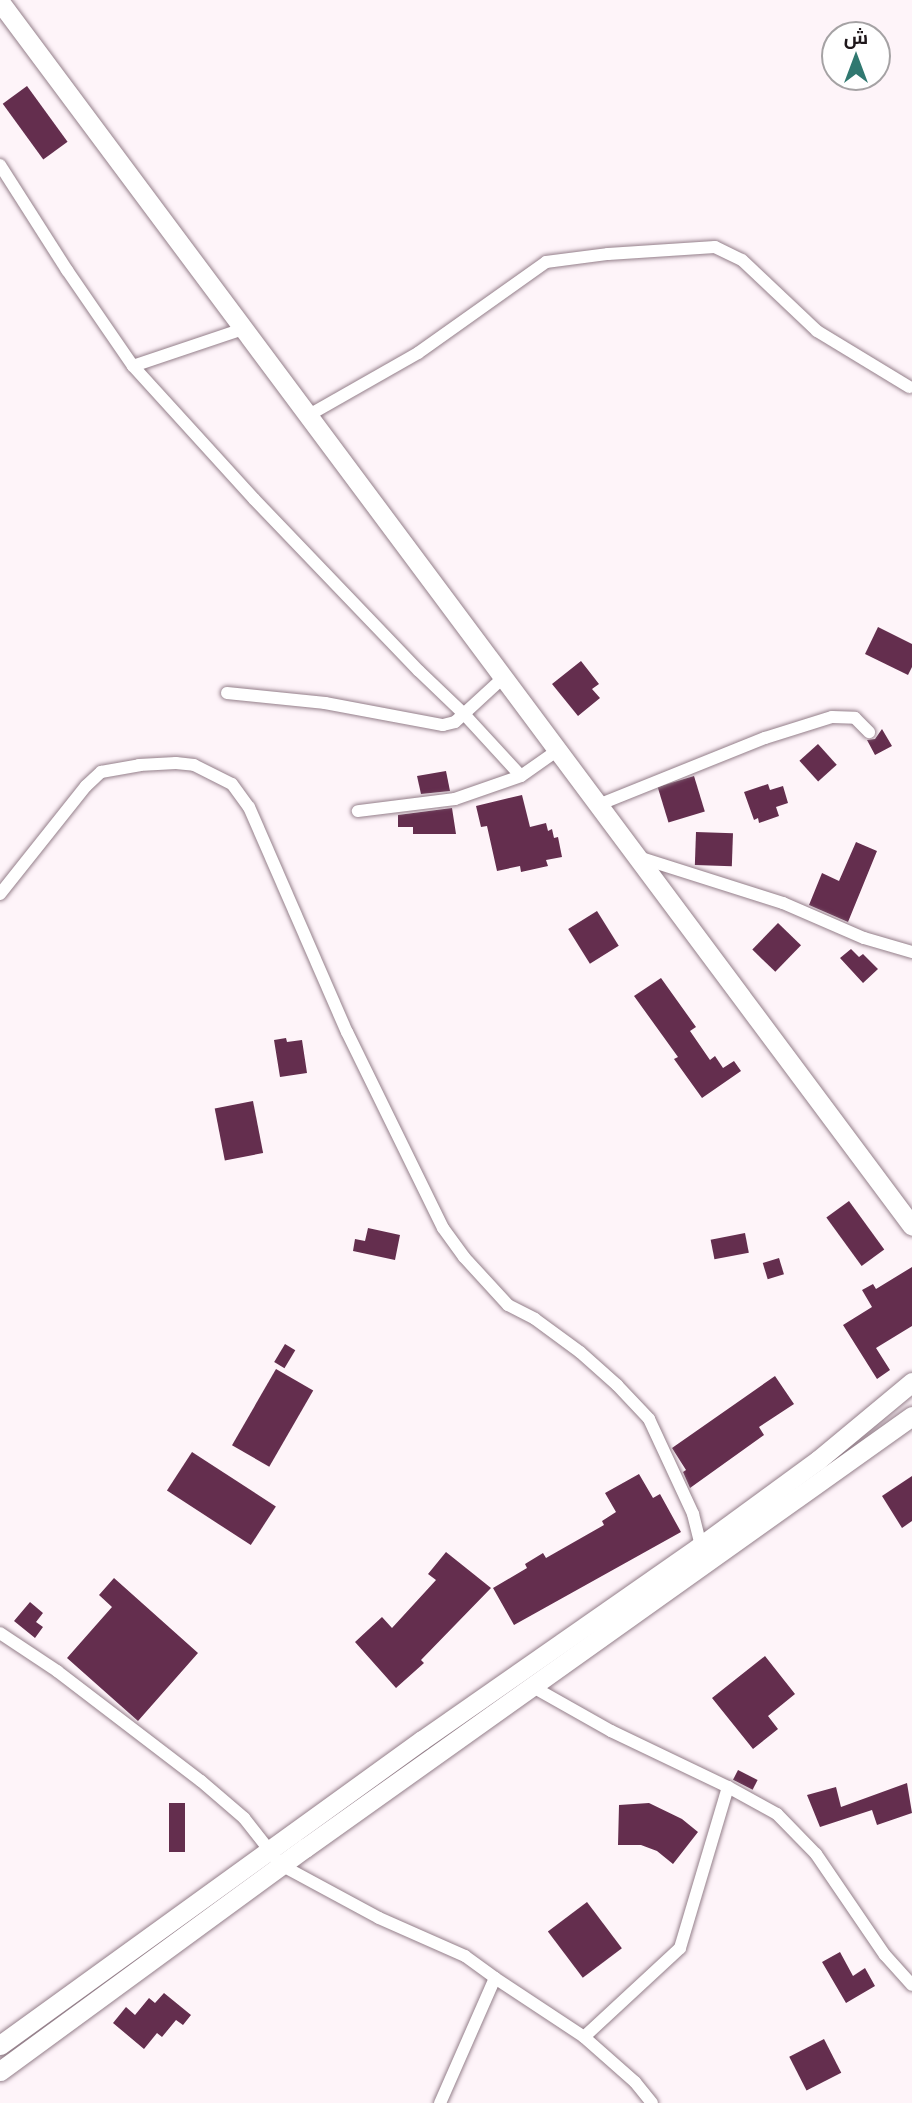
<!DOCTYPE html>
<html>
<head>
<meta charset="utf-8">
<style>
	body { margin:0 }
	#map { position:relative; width:912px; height:2103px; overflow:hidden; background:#fef4f9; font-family:"Golos Text",Cairo,sans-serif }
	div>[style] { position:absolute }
	.building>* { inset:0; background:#642e4e; transform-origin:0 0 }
	.roads { filter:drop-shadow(0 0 2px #947f8a) drop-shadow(0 0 2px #947f8a) }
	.minor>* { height:12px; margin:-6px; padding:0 6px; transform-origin:6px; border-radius:6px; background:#fff }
	.primary>* { height:19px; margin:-9.5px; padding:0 9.5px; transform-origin:9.5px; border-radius:9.5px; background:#fff }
	.trunk>* { height:19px; margin:-9.5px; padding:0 9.5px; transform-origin:9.5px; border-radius:9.5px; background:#fff }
	span { translate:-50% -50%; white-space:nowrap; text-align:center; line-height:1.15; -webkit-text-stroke:7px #fff; paint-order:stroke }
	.north { position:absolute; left:821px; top:21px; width:70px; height:70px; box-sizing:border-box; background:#fff; border:2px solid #a5a2a4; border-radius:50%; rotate:0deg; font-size:19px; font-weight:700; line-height:28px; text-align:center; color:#1f171b }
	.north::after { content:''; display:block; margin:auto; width:24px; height:32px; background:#307870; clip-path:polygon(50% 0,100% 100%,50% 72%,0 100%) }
</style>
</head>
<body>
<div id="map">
	<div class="building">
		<i style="left:27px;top:86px;width:69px;height:30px;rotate:54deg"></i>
		<i style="clip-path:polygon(878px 627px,912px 644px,912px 667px,908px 675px,865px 654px)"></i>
		<i style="clip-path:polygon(581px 661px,599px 684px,592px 689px,600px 698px,578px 716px,552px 684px)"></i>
		<i style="clip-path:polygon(882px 729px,892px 746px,875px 755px,867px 740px,875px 739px)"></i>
		<i style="left:818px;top:744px;width:28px;height:25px;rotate:48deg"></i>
		<i style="clip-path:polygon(446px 771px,450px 791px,421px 794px,417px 776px)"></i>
		<i style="left:694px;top:776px;width:37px;height:38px;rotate:73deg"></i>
		<i style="clip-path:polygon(768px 784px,770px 790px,783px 786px,788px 803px,776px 807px,779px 816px,759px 823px,758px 818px,754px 820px,744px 792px)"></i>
		<i style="clip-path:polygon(522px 795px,530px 827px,546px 823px,548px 831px,552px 829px,554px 838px,558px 837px,562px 857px,546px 860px,548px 866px,521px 872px,520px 866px,497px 871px,487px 826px,481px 827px,476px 806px)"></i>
		<i style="clip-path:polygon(452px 808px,456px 834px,413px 834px,413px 827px,398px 827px,398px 815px)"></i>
		<i style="left:696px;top:832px;width:37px;height:33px;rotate:2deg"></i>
		<i style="clip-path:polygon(856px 842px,877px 851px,848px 922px,809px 905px,822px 873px,839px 881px)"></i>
		<i style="left:597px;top:911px;width:41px;height:34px;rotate:58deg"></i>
		<i style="left:778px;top:923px;width:32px;height:37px;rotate:44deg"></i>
		<i style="clip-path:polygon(851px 949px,859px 957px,863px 954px,878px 969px,863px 983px,840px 958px)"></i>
		<i style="clip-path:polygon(661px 978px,696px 1027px,690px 1031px,710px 1060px,715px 1056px,723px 1068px,734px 1061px,741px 1071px,702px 1098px,674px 1059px,678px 1057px,634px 996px)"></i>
		<i style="clip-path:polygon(286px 1038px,287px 1042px,302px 1040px,307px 1073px,280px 1077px,274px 1040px)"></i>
		<i style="left:253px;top:1101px;width:53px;height:39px;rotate:79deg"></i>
		<i style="left:849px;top:1201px;width:60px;height:28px;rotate:54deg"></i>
		<i style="clip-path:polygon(368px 1228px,400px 1235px,395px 1260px,353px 1251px,355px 1239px,365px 1241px)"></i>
		<i style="left:745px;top:1233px;width:20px;height:35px;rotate:79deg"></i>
		<i style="left:779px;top:1258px;width:17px;height:17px;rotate:73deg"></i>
		<i style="clip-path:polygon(912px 1267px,912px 1326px,876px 1348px,890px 1370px,877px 1379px,843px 1325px,872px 1307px,862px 1290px,873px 1284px,876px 1289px)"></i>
		<i style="left:285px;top:1344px;width:12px;height:21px;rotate:31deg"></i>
		<i style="left:276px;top:1369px;width:43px;height:88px;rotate:30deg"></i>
		<i style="clip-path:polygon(775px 1376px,794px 1404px,759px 1427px,764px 1435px,690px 1488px,683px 1472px,686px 1470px,672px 1448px)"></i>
		<i style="left:192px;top:1452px;width:100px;height:46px;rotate:33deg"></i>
		<i style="clip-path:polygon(639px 1474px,653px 1498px,660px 1494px,681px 1532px,514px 1625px,493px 1588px,527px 1568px,525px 1564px,543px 1553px,546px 1558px,604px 1525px,602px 1521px,616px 1512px,605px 1493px)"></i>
		<i style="clip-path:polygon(912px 1476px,912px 1521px,902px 1528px,882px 1496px)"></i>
		<i style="clip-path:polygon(446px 1552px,491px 1588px,421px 1660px,424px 1663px,396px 1688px,355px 1642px,382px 1617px,392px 1628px,436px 1580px,428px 1574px)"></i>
		<i style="clip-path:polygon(114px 1578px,198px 1653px,138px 1721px,67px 1658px,112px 1607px,99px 1595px)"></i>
		<i style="clip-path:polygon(30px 1602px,43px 1613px,36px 1622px,43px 1627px,35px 1638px,14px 1621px)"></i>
		<i style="clip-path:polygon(765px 1656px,795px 1694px,768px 1716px,778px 1729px,753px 1749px,712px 1698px)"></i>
		<i style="left:738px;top:1770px;width:22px;height:11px;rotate:27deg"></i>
		<i style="clip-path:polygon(907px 1783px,912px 1813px,877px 1825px,872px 1810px,820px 1827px,807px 1795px,836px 1787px,841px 1807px)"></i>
		<i style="left:169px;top:1803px;width:16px;height:49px"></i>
		<i style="clip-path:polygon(649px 1803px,682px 1819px,698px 1832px,673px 1864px,657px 1851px,641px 1845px,618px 1845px,619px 1805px)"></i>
		<i style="left:587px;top:1902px;width:58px;height:49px;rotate:53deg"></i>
		<i style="clip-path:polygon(840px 1952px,853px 1976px,865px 1968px,875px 1986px,846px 2003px,822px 1962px)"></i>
		<i style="clip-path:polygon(164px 1993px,191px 2015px,183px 2025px,176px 2020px,162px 2037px,157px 2033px,144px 2049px,113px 2023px,126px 2007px,135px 2015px,149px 1998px,155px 2003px)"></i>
		<i style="left:824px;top:2039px;width:38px;height:39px;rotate:63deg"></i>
	</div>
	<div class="roads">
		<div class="minor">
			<i style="left:0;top:165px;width:125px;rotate:57.5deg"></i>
			<i style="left:67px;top:270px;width:116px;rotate:55.5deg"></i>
			<i style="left:133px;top:366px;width:180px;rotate:47.7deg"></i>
			<i style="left:254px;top:499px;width:238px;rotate:46.2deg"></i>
			<i style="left:419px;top:671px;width:62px;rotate:43.7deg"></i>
			<i style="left:464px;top:714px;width:84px;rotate:47.4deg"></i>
			<i style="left:521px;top:776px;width:70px;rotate:160.8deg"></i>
			<i style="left:455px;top:799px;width:98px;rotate:172.9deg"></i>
			<i style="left:133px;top:366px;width:116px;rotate:-18.6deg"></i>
			<i style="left:309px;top:415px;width:125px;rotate:-29.6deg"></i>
			<i style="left:418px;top:353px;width:157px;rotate:-35.4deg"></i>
			<i style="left:546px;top:262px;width:63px;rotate:-7.4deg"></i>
			<i style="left:608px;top:254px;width:107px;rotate:-3.7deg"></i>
			<i style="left:715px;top:247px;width:30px;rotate:26deg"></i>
			<i style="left:742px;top:260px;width:103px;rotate:43.4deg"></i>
			<i style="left:817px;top:331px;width:108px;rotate:31.3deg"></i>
			<i style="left:227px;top:693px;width:99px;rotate:5.8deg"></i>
			<i style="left:325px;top:703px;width:120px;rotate:10.6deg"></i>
			<i style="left:443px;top:725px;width:12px;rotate:-14deg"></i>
			<i style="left:455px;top:722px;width:67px;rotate:-42.6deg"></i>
			<i style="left:521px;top:776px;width:45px;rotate:-35.1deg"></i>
			<i style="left:598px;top:805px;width:180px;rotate:-21.9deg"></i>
			<i style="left:765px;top:738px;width:70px;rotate:-17.4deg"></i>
			<i style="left:832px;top:717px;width:23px;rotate:2deg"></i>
			<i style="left:855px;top:718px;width:20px;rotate:45deg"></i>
			<i style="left:638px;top:857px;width:152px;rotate:17.6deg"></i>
			<i style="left:783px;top:903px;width:88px;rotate:23.4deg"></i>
			<i style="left:864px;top:938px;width:50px;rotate:16.3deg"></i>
			<i style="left:0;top:894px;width:138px;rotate:-51.5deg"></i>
			<i style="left:86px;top:786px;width:21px;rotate:-43deg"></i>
			<i style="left:101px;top:772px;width:39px;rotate:-10deg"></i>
			<i style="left:139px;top:765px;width:37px;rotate:-3deg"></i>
			<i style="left:176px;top:763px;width:18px;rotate:6deg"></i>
			<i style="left:194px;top:765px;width:42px;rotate:26.6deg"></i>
			<i style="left:232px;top:784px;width:29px;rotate:54deg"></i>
			<i style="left:249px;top:807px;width:245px;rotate:66.5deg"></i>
			<i style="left:347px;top:1032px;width:218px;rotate:63.9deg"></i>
			<i style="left:443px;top:1228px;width:36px;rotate:54deg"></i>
			<i style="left:464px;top:1257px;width:65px;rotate:47.5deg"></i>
			<i style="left:508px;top:1305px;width:30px;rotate:27deg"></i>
			<i style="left:535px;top:1319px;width:56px;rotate:36.3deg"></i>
			<i style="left:580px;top:1352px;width:50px;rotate:41.7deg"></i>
			<i style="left:617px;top:1385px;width:47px;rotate:46.7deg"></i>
			<i style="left:649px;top:1419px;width:105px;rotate:65.1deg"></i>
			<i style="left:693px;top:1514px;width:37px;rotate:76deg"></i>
			<i style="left:0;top:1633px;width:69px;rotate:33.7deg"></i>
			<i style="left:57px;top:1671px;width:181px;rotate:37.4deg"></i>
			<i style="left:201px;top:1781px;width:57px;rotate:40.7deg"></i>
			<i style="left:244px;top:1818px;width:60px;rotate:51.8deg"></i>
			<i style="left:281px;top:1865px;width:111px;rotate:28.4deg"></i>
			<i style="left:379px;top:1918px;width:94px;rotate:23.8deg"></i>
			<i style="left:465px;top:1956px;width:37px;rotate:36deg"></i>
			<i style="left:495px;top:1978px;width:137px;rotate:113.7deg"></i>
			<i style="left:533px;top:1687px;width:90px;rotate:29.4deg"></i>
			<i style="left:611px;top:1731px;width:130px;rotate:25.6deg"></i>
			<i style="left:728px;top:1787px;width:56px;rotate:28.9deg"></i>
			<i style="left:777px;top:1814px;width:56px;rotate:45.7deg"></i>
			<i style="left:816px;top:1854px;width:122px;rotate:55.7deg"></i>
			<i style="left:885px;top:1955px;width:40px;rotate:48deg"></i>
			<i style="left:495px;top:1978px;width:107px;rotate:33.5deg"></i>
			<i style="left:584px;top:2037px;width:68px;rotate:41.4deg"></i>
			<i style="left:635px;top:2082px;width:27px;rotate:51deg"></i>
			<i style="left:584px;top:2037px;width:131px;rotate:-42.8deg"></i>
			<i style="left:680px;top:1948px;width:168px;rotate:-73.4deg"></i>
		</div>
		<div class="primary">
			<i style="left:0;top:2px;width:1526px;rotate:53.31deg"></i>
		</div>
		<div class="trunk">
			<i style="left:0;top:2045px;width:521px;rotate:-35.86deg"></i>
			<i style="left:422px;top:1740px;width:338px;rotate:-34.9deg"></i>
			<i style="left:699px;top:1547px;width:147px;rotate:-36.2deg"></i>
			<i style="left:818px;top:1460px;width:122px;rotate:-39.7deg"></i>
			<i style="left:0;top:2071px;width:378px;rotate:-36.2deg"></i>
			<i style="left:305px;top:1848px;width:745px;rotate:-35.44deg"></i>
		</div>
	</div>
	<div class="north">ش</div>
</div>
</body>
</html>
